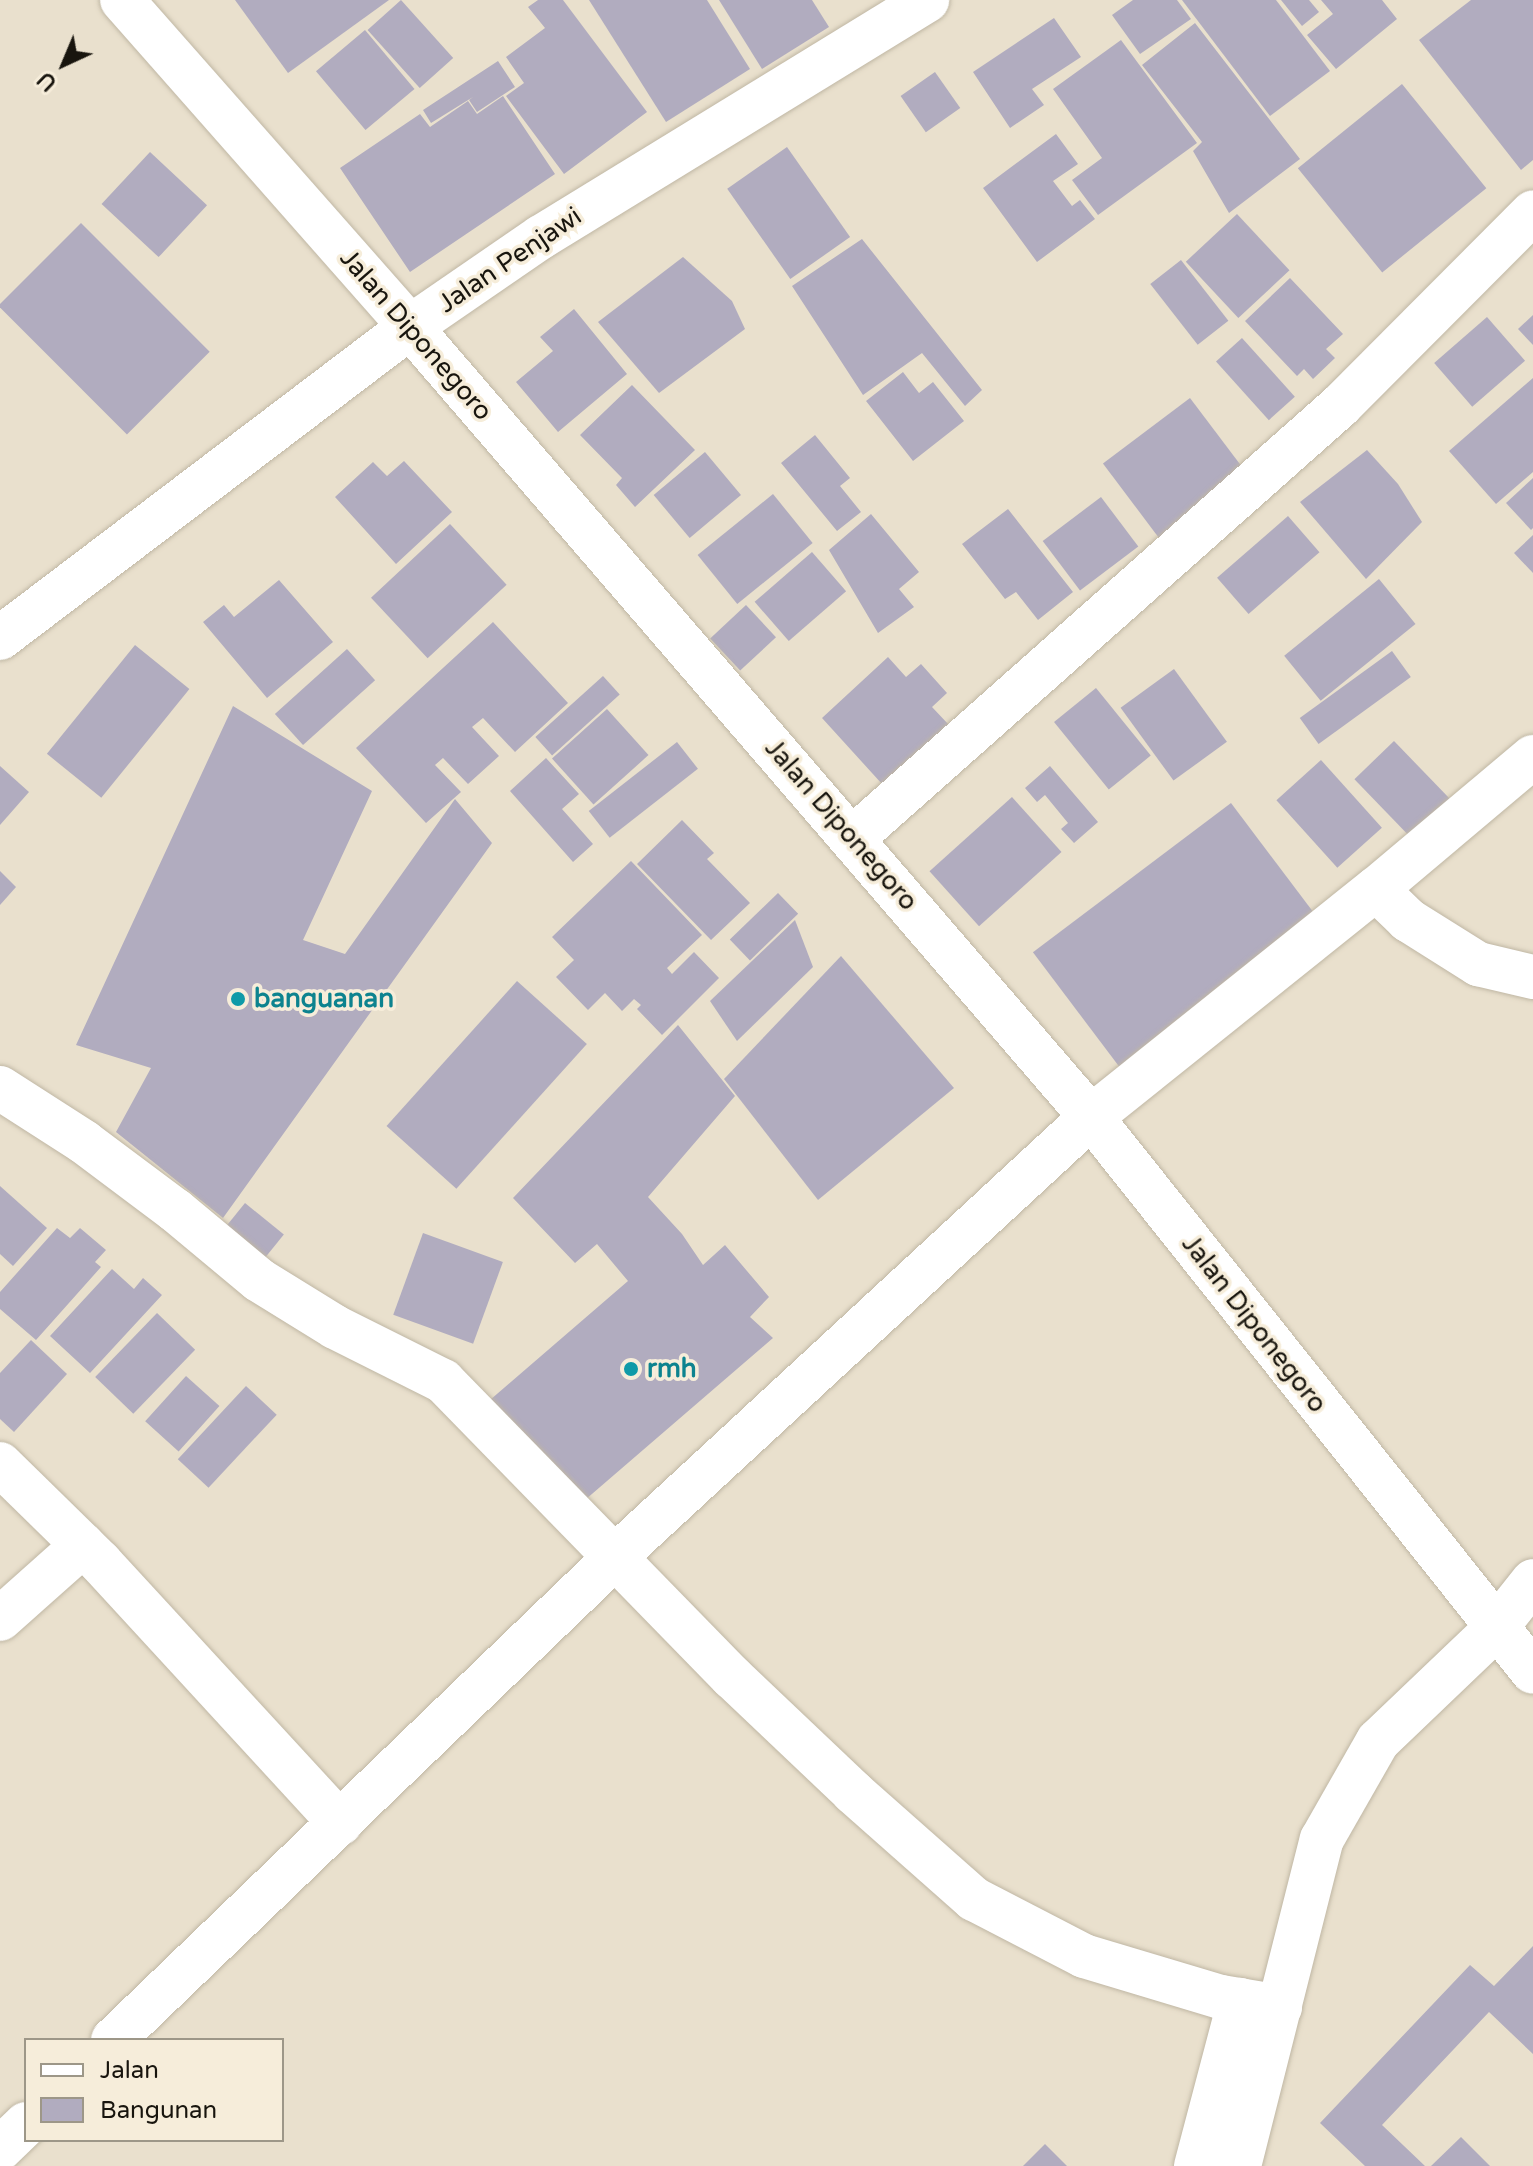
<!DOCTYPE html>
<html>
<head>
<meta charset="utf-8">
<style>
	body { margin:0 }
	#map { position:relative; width:1533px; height:2166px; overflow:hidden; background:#e9e0cd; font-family:"Varela Round",sans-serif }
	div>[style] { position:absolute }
	.building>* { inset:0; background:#b1acbf; transform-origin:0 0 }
	.roads { filter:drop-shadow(0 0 2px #c0b7a4) drop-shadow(0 0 2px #c0b7a4) }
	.minor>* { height:44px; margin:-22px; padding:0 22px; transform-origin:22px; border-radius:22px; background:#fff }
	.major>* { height:44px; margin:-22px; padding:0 22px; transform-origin:22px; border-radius:22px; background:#fff }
	.dots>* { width:22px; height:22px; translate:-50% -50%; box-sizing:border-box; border:4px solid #f6edda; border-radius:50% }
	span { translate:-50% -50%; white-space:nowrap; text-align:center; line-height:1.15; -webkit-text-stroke:7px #f6edda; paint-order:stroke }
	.street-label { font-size:26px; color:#18150e }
	.culture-label { font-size:26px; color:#0d838f; font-weight:700 }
	.left { translate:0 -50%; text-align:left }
	.legend { position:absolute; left:24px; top:2038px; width:260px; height:104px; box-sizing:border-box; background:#f6edda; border:2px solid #9d9788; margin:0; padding:10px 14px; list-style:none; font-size:24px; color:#18150e }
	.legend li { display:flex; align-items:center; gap:16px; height:40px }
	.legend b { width:40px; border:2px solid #9d9788 }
	.north { position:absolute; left:24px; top:24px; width:80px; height:80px; -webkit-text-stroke:6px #f6edda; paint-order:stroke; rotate:224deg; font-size:22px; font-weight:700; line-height:32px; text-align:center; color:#18150e }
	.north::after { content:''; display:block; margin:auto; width:28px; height:36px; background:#18150e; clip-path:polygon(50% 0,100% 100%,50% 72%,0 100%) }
</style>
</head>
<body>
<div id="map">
	<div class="building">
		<i style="clip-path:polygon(235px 0,389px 0,288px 73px)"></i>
		<i style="left:401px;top:0;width:78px;height:45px;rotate:48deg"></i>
		<i style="clip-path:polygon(538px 0,563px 0,647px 112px,564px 174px,506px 96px,524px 83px,506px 57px,545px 28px,528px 7px)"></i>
		<i style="clip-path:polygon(589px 0,707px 0,750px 69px,666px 122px)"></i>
		<i style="clip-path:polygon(719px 0,812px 0,829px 27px,762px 69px)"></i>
		<i style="clip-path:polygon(1133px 0,1177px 0,1191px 19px,1140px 54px,1112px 15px)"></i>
		<i style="clip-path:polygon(1182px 0,1276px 0,1330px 71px,1270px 116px)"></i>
		<i style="clip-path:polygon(1281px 0,1309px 0,1319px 12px,1302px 26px)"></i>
		<i style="clip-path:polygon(1321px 0,1382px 0,1397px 19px,1336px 69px,1307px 35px,1333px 14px)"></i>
		<i style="clip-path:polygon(1471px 0,1533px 0,1533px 160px,1521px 170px,1419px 40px)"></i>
		<i style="clip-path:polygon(1054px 18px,1081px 57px,1032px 89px,1044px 105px,1010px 128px,973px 72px)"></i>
		<i style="clip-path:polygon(1195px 23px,1300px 159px,1229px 213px,1193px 151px,1202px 142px,1142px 65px)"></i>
		<i style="left:365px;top:30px;width:77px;height:64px;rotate:50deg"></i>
		<i style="clip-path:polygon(1121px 40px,1197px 143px,1098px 215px,1072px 180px,1102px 158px,1053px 89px)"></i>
		<i style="clip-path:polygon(498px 61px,515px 87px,477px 112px,469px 100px,473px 97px,431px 123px,423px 110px)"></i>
		<i style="left:935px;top:72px;width:44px;height:42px;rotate:55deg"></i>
		<i style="left:1402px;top:84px;width:134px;height:134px;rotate:51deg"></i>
		<i style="clip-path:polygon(503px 96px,555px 174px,410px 272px,340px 168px,420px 114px,430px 127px,468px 101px,477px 114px)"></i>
		<i style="clip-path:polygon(1056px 134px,1078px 164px,1053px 181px,1072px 206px,1080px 200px,1095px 219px,1037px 262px,983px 188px)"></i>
		<i style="left:787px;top:147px;width:110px;height:73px;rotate:55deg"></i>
		<i style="left:150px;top:152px;width:78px;height:71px;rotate:43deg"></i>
		<i style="left:1237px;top:214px;width:77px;height:70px;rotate:47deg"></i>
		<i style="left:81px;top:223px;width:182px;height:117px;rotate:45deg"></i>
		<i style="clip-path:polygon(862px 239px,982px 390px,965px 406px,922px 353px,863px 395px,792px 286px)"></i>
		<i style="clip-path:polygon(683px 257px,732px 301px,745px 329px,659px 393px,598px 322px)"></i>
		<i style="left:1181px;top:260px;width:77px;height:39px;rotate:52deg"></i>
		<i style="clip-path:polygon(1290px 278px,1343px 334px,1326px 349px,1335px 358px,1313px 379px,1304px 369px,1297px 376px,1245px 321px)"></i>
		<i style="clip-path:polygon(574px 309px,627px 374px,558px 432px,516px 382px,553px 351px,540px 337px)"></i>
		<i style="clip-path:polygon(1533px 315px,1533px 345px,1518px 329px)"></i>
		<i style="left:1487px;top:317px;width:58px;height:70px;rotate:49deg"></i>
		<i style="left:1242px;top:338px;width:79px;height:35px;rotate:48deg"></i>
		<i style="clip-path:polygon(903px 372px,919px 393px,933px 382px,964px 421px,913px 461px,866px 401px)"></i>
		<i style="clip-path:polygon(1533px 378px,1533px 472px,1496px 504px,1449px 451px)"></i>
		<i style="clip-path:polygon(632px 385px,695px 450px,635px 507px,616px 485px,622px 478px,580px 435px)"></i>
		<i style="left:1190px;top:398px;width:95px;height:109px;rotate:53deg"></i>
		<i style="clip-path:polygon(815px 435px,850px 478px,840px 486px,861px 512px,837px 531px,781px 463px)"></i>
		<i style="clip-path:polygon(1367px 450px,1398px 484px,1422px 522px,1366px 579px,1300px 502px)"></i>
		<i style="left:705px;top:452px;width:56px;height:67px;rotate:50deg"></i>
		<i style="clip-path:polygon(404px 461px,452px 512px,396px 564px,335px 497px,373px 462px,387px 476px)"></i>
		<i style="clip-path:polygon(1533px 478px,1533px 528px,1531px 530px,1506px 503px)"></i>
		<i style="left:773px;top:494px;width:63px;height:97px;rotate:51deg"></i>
		<i style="left:1101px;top:497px;width:62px;height:73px;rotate:53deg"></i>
		<i style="clip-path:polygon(1008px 509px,1073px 592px,1038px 620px,1016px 592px,1005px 599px,962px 544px)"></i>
		<i style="clip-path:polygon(871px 514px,919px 572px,899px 589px,914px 607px,878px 633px,829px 550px)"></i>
		<i style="left:1288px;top:516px;width:48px;height:94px;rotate:49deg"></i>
		<i style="left:450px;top:524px;width:83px;height:108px;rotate:47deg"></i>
		<i style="clip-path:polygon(1533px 535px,1533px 573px,1514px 553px)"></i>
		<i style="left:812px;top:552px;width:52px;height:76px;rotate:49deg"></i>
		<i style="left:1379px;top:579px;width:58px;height:122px;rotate:51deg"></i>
		<i style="clip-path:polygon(279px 580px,333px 642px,267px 698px,203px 622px,224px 605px,234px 617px)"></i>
		<i style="left:746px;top:605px;width:44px;height:49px;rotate:47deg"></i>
		<i style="clip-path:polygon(493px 622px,568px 703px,515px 752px,483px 718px,472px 727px,499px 756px,468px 784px,443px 758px,435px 765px,461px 792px,426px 823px,356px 748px)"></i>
		<i style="left:135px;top:645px;width:70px;height:140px;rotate:39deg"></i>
		<i style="left:347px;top:649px;width:42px;height:97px;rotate:48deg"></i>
		<i style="left:1392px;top:651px;width:32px;height:114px;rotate:54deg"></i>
		<i style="clip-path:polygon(888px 657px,906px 677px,921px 664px,947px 693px,932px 707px,949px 725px,882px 784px,822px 718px)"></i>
		<i style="left:1174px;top:669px;width:90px;height:66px;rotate:54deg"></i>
		<i style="left:603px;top:676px;width:25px;height:91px;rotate:48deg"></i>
		<i style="left:1096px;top:688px;width:87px;height:54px;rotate:51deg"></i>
		<i style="clip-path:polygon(233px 706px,372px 791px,303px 940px,345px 954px,455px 799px,492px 843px,223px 1218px,116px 1132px,151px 1068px,76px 1045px)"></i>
		<i style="left:607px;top:709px;width:62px;height:74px;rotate:48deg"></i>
		<i style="left:1394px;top:741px;width:81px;height:55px;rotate:46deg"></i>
		<i style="left:677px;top:742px;width:34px;height:112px;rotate:52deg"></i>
		<i style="clip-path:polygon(546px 758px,579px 794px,562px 809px,593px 844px,573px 862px,510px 791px)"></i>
		<i style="left:1321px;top:760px;width:91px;height:60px;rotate:48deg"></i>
		<i style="clip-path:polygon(0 766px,29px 792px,0 825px)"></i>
		<i style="clip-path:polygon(1050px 766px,1098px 822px,1074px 843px,1061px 829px,1068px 823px,1045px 795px,1037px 802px,1025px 788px)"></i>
		<i style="left:1012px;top:797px;width:74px;height:111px;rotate:48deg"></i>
		<i style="left:1231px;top:803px;width:151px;height:248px;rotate:53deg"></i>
		<i style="clip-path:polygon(682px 820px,714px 853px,707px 859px,750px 903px,711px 940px,637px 864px)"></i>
		<i style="clip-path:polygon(631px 861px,702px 935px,667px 968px,672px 974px,694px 952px,719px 978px,662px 1035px,637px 1009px,641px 1005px,634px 999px,622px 1011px,605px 993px,588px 1010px,556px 977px,574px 960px,552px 937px)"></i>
		<i style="clip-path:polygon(0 871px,16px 887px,0 905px)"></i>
		<i style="left:778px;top:893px;width:29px;height:67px;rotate:46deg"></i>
		<i style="clip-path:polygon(795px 920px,813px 967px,737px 1041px,710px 1001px)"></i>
		<i style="clip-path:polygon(841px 956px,954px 1088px,818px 1200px,724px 1079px)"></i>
		<i style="left:517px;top:981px;width:94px;height:195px;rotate:42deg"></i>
		<i style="clip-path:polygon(678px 1025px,735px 1096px,648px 1197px,682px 1234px,703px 1265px,725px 1245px,769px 1297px,750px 1317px,773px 1338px,578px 1506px,490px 1400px,628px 1281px,597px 1244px,575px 1263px,513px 1198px)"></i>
		<i style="clip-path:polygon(0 1186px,47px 1228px,13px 1266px,0 1254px)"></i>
		<i style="left:245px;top:1203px;width:50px;height:46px;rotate:39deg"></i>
		<i style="clip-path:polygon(57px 1228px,70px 1238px,80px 1228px,106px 1250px,95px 1262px,101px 1267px,36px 1340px,0 1309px,0 1292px)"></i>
		<i style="left:423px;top:1233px;width:85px;height:87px;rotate:20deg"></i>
		<i style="clip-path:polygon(112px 1269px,134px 1289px,143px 1278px,162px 1295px,90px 1373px,50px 1336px)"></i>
		<i style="left:157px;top:1313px;width:53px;height:89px;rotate:44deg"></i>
		<i style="clip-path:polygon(31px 1340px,67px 1374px,14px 1432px,0 1419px,0 1373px)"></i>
		<i style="left:186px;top:1376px;width:45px;height:61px;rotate:42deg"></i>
		<i style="left:246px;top:1386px;width:42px;height:100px;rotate:43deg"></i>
		<i style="clip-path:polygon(1533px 1946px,1533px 2054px,1489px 2012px,1382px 2125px,1425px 2166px,1365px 2166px,1320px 2123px,1470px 1965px,1494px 1986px)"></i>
		<i style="clip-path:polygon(1461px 2137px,1490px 2166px,1431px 2166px)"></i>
		<i style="clip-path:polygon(1045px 2144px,1067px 2166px,1023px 2166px)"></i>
	</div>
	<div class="roads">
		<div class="minor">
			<i style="left:0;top:638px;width:515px;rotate:-37.18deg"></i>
			<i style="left:410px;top:327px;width:159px;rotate:-34.5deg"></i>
			<i style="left:541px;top:237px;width:453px;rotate:-31.5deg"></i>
			<i style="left:853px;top:838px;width:652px;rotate:-41.58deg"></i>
			<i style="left:1341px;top:405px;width:272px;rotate:-45.1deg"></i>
			<i style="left:1376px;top:889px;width:45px;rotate:44.1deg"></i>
			<i style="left:1408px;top:920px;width:83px;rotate:32.2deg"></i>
			<i style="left:1478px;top:964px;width:57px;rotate:13.3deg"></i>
			<i style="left:0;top:1088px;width:100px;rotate:32.7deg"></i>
			<i style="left:84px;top:1142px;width:114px;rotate:36.8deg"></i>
			<i style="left:175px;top:1210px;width:109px;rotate:39.8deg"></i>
			<i style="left:259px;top:1280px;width:89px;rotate:31.7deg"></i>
			<i style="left:335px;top:1327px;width:121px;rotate:26.6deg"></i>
			<i style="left:443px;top:1381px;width:414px;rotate:45.7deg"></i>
			<i style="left:732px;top:1677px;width:167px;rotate:43.5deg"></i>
			<i style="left:853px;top:1792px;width:162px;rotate:41.5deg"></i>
			<i style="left:974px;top:1899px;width:124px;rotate:27.4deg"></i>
			<i style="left:1084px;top:1956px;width:143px;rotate:16.7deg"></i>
			<i style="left:1221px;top:1997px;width:60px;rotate:9.6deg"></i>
			<i style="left:0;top:1464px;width:140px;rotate:44.4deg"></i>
			<i style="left:100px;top:1562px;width:355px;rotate:47.4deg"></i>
			<i style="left:0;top:1619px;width:111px;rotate:-41.7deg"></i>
			<i style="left:113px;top:2040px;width:720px;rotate:-43.87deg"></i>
			<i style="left:632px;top:1541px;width:625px;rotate:-42.73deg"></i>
			<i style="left:1091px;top:1117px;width:365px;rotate:-38.7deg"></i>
			<i style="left:1376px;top:889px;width:205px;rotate:-40.1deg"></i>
			<i style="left:0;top:2149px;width:36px;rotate:-44deg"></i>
			<i style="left:1196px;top:2166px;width:172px;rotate:-75.2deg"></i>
			<i style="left:1239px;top:2166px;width:337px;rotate:-75.8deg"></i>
			<i style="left:1322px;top:1839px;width:113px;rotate:-60.3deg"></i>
			<i style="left:1378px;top:1741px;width:162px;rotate:-43.7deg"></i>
			<i style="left:1495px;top:1629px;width:61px;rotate:-51.6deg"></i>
		</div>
		<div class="major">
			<i style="left:122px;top:0;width:436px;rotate:48.6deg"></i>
			<i style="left:410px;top:327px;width:1043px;rotate:49.24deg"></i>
			<i style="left:1091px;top:1117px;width:709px;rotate:51.47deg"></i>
		</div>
	</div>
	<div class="dots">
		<i style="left:238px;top:999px;background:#0f9aa8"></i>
		<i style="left:631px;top:1369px;background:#0f9aa8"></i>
	</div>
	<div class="street-label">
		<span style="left:510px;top:260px;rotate:-34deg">Jalan Penjawi</span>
		<span style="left:416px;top:335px;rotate:49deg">Jalan Diponegoro</span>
		<span style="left:841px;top:825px;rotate:49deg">Jalan Diponegoro</span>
		<span style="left:1254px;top:1324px;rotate:52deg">Jalan Diponegoro</span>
	</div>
	<div class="culture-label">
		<span class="left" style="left:254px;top:999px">banguanan</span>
		<span class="left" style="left:647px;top:1369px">rmh</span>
	</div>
	<ul class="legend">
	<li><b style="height:10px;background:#fff"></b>Jalan</li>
	<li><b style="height:22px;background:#b1acbf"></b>Bangunan</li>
	</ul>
	<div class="north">U</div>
</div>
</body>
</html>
